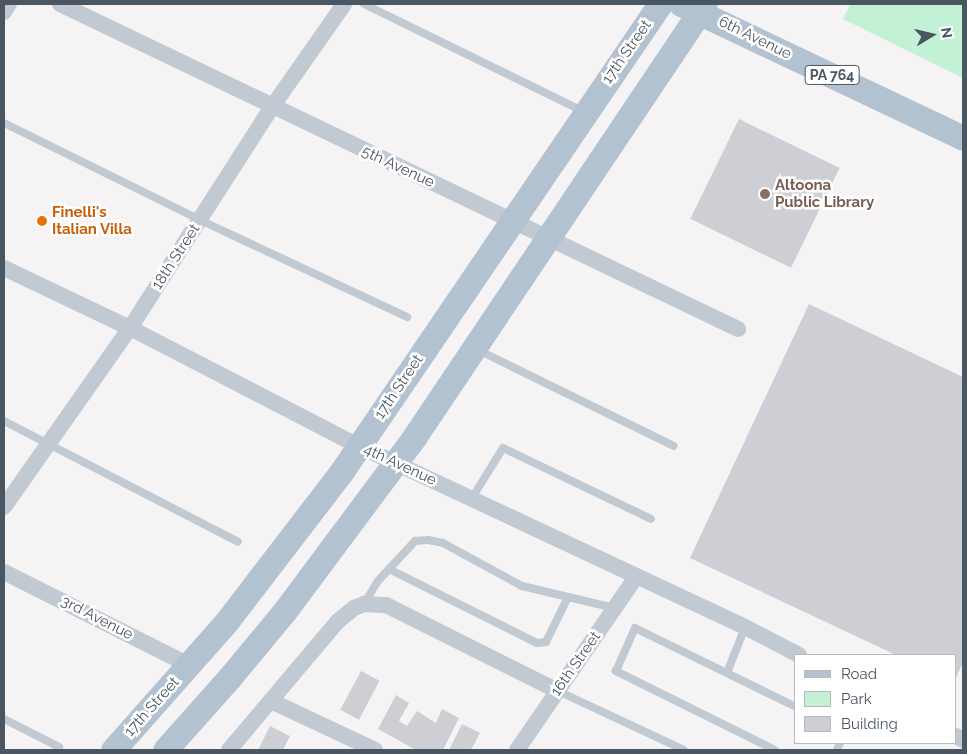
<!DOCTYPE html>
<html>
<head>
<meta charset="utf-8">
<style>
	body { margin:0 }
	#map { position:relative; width:967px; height:754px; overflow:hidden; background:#f5f3f3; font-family:Raleway,sans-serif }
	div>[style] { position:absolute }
	.green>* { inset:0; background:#c3f1d5 }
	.building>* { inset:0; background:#cdcfd5; transform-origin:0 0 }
	.lane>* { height:8px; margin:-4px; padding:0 4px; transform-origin:4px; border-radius:4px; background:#c1cad2 }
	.street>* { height:16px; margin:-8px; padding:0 8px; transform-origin:8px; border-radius:8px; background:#c1cad2 }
	.primary>* { height:25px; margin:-12.5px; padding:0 12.5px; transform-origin:12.5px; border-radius:12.5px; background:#b3c2d1 }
	.dots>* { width:14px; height:14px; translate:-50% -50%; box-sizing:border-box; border:2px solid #fff; border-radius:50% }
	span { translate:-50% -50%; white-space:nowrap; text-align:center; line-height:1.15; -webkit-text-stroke:5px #fff; paint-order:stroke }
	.shield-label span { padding:1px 4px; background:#fff; border:1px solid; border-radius:4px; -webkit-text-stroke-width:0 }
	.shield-label { font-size:14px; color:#4a5661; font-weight:700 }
	.street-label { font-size:15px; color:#4a5661 }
	.education-label { font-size:15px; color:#785e54; font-weight:700 }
	.left { translate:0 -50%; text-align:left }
	.food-label { font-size:15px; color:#c56008; font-weight:700 }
	.frame { position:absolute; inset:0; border:5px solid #4a5661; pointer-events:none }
	.legend { position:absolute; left:794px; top:654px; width:162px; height:90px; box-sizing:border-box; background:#fff; border:1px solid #b7bbc0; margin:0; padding:6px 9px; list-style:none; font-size:15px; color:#4a5661 }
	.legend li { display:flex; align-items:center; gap:10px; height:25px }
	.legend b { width:25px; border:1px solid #b7bbc0 }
	.north { position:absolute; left:907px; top:10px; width:50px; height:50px; -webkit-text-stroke:4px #fff; paint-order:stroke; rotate:81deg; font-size:14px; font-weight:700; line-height:20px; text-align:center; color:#4a5661 }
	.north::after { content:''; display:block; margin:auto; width:18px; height:22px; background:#4a5661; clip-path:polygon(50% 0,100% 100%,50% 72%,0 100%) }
</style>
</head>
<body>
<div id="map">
	<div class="green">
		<i style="clip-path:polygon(850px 4px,963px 4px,963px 78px,843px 19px)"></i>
	</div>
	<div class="building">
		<i style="left:739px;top:119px;width:112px;height:111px;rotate:26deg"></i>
		<i style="clip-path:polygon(809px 304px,963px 377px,963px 662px,956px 678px,956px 655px,896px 655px,690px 558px)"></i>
		<i style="left:361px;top:671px;width:21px;height:44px;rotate:28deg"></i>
		<i style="clip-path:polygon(396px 695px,409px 703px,399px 721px,407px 726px,417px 711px,436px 723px,442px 709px,459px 718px,443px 750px,416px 750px,378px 729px)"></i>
		<i style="clip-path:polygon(462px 724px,480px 733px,471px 750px,449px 750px)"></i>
		<i style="clip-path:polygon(270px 726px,290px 736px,283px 750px,258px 750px)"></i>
	</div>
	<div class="lane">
		<i style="left:364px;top:4px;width:243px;rotate:26.1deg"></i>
		<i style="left:4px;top:123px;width:219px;rotate:26.3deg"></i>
		<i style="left:200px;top:220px;width:229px;rotate:25.1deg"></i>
		<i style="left:476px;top:349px;width:220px;rotate:26.1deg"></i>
		<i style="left:4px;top:421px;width:263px;rotate:27.3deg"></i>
		<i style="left:472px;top:498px;width:59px;rotate:-58.2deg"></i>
		<i style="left:503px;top:448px;width:164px;rotate:25.6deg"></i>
		<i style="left:389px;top:569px;width:165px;rotate:26.6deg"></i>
		<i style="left:537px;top:643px;width:9px;rotate:-6deg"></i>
		<i style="left:546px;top:642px;width:50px;rotate:-63.9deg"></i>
		<i style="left:364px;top:604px;width:26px;rotate:-59deg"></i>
		<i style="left:377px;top:582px;width:56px;rotate:-47.2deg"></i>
		<i style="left:415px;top:541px;width:13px;rotate:-4deg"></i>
		<i style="left:428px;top:540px;width:15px;rotate:11deg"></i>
		<i style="left:443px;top:543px;width:90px;rotate:28.6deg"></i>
		<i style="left:522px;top:586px;width:95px;rotate:13.4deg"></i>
		<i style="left:727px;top:673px;width:49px;rotate:-68.6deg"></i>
		<i style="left:558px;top:691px;width:139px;rotate:25.1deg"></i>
		<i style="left:4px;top:719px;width:62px;rotate:27deg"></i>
		<i style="left:775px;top:750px;width:178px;rotate:-153.6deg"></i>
		<i style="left:616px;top:671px;width:47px;rotate:-66.2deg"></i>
		<i style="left:635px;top:628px;width:179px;rotate:26.1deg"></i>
		<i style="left:837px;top:750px;width:8px;rotate:-67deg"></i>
	</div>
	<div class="street">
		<i style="left:60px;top:4px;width:752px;rotate:25.61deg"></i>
		<i style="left:4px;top:12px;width:9px;rotate:-58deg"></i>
		<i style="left:4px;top:268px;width:140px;rotate:25.5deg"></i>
		<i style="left:130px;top:328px;width:258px;rotate:27.3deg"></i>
		<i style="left:359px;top:446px;width:426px;rotate:25.1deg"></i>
		<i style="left:745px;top:627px;width:61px;rotate:27.4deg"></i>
		<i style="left:4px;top:507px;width:219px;rotate:-54.9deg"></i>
		<i style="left:130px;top:328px;width:263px;rotate:-57.3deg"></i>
		<i style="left:272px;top:107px;width:126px;rotate:-55deg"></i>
		<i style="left:4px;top:572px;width:207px;rotate:26.7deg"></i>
		<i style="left:271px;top:701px;width:115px;rotate:25.2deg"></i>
		<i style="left:956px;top:736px;width:8px;rotate:30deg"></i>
		<i style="left:229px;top:750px;width:169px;rotate:-49.8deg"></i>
		<i style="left:338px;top:621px;width:21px;rotate:-39deg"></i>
		<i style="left:354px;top:608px;width:11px;rotate:-22deg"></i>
		<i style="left:364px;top:604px;width:22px;rotate:3deg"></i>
		<i style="left:386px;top:605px;width:192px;rotate:26.6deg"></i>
		<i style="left:517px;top:750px;width:210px;rotate:-55.5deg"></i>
	</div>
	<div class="primary">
		<i style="left:681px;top:4px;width:312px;rotate:25.4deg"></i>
		<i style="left:113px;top:750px;width:172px;rotate:-48.5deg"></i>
		<i style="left:227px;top:621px;width:189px;rotate:-52.5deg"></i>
		<i style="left:342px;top:471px;width:565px;rotate:-55.75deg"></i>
		<i style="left:165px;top:750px;width:98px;rotate:-48.3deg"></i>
		<i style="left:230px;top:677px;width:85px;rotate:-50.3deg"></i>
		<i style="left:284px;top:612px;width:219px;rotate:-53.3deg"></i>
		<i style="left:415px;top:436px;width:520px;rotate:-56.13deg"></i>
	</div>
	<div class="dots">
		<i style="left:765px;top:194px;background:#8d6e63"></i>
		<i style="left:42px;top:221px;background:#e8710a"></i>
	</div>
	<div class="shield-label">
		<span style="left:832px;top:75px">PA 764</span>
	</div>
	<div class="street-label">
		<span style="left:755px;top:38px;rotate:26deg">6th Avenue</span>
		<span style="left:627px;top:52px;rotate:-55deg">17th Street</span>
		<span style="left:398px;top:167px;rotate:25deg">5th Avenue</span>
		<span style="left:176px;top:257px;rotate:-57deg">18th Street</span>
		<span style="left:399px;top:387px;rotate:-56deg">17th Street</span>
		<span style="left:400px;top:465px;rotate:25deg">4th Avenue</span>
		<span style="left:97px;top:618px;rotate:27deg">3rd Avenue</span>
		<span style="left:576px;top:664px;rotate:-55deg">16th Street</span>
		<span style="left:152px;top:707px;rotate:-48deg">17th Street</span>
	</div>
	<div class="education-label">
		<span class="left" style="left:775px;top:194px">Altoona<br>Public Library</span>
	</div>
	<div class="food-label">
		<span class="left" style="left:52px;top:221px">Finelli's<br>Italian Villa</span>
	</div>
	<div class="frame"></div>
	<ul class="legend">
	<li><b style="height:6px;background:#b3c2d1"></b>Road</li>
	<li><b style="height:14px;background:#c3f1d5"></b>Park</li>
	<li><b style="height:14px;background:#cdcfd5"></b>Building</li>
	</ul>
	<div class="north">N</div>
</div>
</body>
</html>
